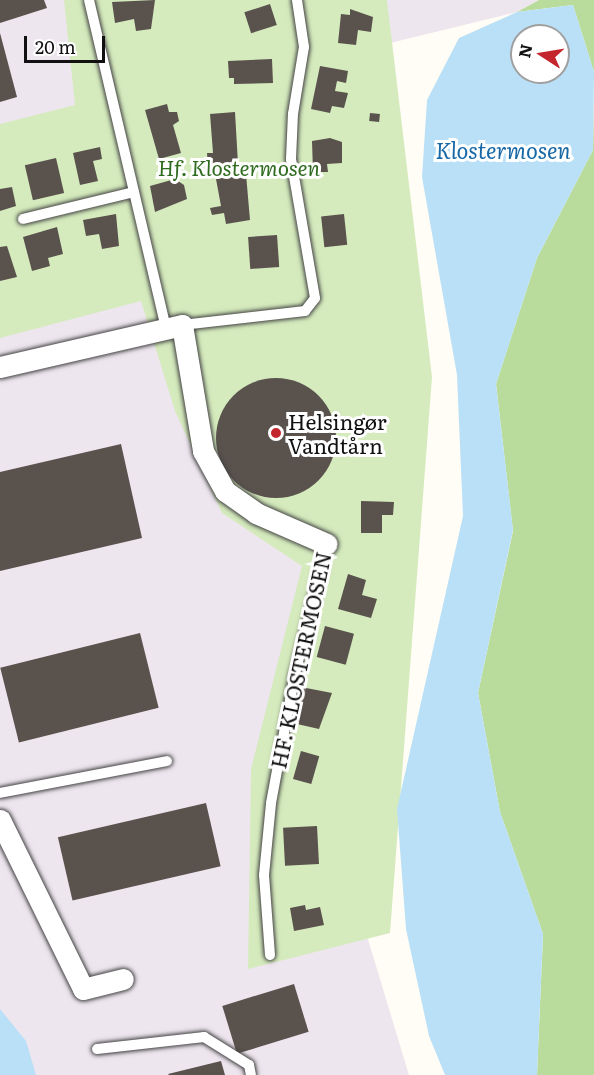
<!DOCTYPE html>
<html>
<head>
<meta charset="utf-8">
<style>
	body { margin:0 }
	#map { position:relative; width:594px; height:1075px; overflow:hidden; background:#fffdf5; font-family:Literata,serif }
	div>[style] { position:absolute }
	.industrial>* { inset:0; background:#eee6ef }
	.green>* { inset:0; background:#d5ebbd }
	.forest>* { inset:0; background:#b9dc9c }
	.water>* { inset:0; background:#b9e0f7 }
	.building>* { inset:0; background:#5a524d; transform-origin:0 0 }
	.round { border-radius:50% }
	.roads { filter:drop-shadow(0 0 2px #444) drop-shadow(0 0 2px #444) }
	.lane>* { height:10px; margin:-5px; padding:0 5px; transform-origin:5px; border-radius:5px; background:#fff }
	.street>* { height:21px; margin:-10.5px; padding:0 10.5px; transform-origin:10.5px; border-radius:10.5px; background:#fff }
	.dots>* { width:16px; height:16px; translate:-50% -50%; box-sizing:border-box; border:3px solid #fff; border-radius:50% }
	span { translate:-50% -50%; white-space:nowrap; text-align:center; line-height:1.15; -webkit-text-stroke:6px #fff; paint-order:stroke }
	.park-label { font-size:21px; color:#2f6b1f; font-style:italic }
	.poi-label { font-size:21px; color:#111 }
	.left { translate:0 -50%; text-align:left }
	.street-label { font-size:21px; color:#111 }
	.water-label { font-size:22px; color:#1768a6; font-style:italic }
	.north { position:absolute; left:510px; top:24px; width:60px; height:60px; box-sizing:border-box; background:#fff; border:2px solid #a0a0a0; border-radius:50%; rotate:282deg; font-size:16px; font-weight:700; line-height:24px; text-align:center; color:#111 }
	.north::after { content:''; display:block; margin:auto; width:21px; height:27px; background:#c4262e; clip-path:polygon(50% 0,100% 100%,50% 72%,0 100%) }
	.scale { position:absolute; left:24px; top:36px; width:81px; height:27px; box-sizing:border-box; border:3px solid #111; border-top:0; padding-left:8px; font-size:18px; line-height:21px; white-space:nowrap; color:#111; -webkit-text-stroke:4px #fff; paint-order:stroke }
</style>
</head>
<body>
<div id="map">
	<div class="industrial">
		<i style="clip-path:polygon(0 0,539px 0,517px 12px,382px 45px,351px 883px,409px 1075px,0 1075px)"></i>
	</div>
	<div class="green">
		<i style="clip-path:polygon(64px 0,387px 0,432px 377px,390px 933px,248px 969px,251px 769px,302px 566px,222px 513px,175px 411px,141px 301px,0 338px,0 124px,75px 105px)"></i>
	</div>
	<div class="forest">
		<i style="clip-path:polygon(539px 0,594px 0,594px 72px,573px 5px,517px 12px)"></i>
		<i style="clip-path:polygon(594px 98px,594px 1075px,537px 1075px,543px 934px,500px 812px,478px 693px,513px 531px,496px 384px,537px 258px,593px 150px)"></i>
	</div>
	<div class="water">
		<i style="clip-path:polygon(evenodd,573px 5px,594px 72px,593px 150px,537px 258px,496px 384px,513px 530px,478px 693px,500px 812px,543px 934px,537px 1075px,445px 1075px,429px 1036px,406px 929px,397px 809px,463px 516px,457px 375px,422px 177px,427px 100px,459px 38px,517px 12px,573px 5px,522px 36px,558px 36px,558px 72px,522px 72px,522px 36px)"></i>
		<i style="clip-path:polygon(0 1009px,26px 1041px,36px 1075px,0 1075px)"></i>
	</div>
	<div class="building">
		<i style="clip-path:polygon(0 0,44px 0,47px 8px,0 23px)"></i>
		<i style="clip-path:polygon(155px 0,151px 29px,136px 31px,134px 19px,115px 23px,112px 2px)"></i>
		<i style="left:270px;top:4px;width:22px;height:27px;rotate:72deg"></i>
		<i style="clip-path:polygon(350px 9px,373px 17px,371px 32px,358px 30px,356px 45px,338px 43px,341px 14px,350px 15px)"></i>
		<i style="clip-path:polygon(0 33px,17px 97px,0 102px)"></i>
		<i style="clip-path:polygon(272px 59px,273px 83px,234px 84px,234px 78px,229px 78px,228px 61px)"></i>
		<i style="clip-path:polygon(320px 66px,348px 71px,346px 83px,337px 81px,335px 91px,348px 93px,344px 108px,332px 106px,330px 113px,311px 109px)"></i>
		<i style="clip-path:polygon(167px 104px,169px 112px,177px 112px,179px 121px,173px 125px,181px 153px,159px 159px,145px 110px)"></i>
		<i style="clip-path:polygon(235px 112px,238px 164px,208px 166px,207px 153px,213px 153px,210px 114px)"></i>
		<i style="left:370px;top:113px;width:10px;height:8px;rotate:6deg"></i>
		<i style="clip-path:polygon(330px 138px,342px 142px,342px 163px,327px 164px,328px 172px,313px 172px,312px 141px)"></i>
		<i style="clip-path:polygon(100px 147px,102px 159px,93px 161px,98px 181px,80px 185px,73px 153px)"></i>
		<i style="left:56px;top:158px;width:36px;height:32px;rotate:77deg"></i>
		<i style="clip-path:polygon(246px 174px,250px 220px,226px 224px,224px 213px,212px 215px,210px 208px,221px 206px,216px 179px)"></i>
		<i style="clip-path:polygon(175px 179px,184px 185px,187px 199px,155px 212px,150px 186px)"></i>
		<i style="clip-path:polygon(12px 187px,16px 206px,0 211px,0 189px)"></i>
		<i style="clip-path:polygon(116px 214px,119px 246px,102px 249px,99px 234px,86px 236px,83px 220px)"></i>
		<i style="left:344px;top:214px;width:31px;height:23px;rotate:84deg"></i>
		<i style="clip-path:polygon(57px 227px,63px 254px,48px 258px,50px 266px,32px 271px,23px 237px)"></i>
		<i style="left:277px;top:235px;width:32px;height:29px;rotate:86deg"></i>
		<i style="clip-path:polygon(7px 246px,17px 277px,0 281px,0 247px)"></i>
		<i class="round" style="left:216px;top:378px;width:120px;height:120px"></i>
		<i style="clip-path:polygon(121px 444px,142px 538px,0 571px,0 472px)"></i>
		<i style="clip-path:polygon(361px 501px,394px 502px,393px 515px,382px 515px,382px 533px,361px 533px)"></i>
		<i style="clip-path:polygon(348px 574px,366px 580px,362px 595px,377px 599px,371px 618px,338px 609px)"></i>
		<i style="left:325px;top:626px;width:30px;height:32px;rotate:15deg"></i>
		<i style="left:140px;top:633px;width:77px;height:144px;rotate:76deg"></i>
		<i style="clip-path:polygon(301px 687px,332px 693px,319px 729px,297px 724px)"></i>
		<i style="left:301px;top:751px;width:19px;height:29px;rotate:16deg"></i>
		<i style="left:206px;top:803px;width:65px;height:152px;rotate:77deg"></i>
		<i style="left:317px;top:826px;width:38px;height:34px;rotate:87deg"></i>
		<i style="clip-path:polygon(305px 905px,306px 910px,320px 907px,324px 925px,294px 931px,290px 908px)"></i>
		<i style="left:294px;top:984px;width:50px;height:75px;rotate:73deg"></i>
		<i style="clip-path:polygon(221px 1061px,225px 1075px,169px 1075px,168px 1074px)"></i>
	</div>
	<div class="roads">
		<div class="lane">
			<i style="left:89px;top:0;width:337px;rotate:76.8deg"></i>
			<i style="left:23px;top:219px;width:114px;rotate:-13.7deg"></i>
			<i style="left:182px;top:325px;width:124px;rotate:-6.5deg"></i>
			<i style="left:305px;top:311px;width:16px;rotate:-52deg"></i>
			<i style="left:315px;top:298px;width:141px;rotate:-99.8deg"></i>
			<i style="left:291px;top:159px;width:45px;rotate:-87.5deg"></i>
			<i style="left:293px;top:114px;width:68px;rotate:-80.7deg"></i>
			<i style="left:304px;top:47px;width:48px;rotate:-98.5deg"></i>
			<i style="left:0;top:793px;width:170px;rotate:-10.8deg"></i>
			<i style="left:270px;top:955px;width:80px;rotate:-94.3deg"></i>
			<i style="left:264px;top:875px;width:72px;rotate:-84.4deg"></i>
			<i style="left:271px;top:803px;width:131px;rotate:-79.5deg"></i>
			<i style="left:295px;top:674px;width:134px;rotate:-76.2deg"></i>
			<i style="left:97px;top:1049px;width:108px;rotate:-6.4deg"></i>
			<i style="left:204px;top:1037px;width:53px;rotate:31.9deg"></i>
			<i style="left:249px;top:1065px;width:10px;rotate:79deg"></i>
		</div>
		<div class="street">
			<i style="left:0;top:367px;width:187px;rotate:-13deg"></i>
			<i style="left:182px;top:325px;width:128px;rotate:80.5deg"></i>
			<i style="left:203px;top:451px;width:46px;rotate:61.2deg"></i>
			<i style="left:225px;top:491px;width:38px;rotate:35deg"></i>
			<i style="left:256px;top:513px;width:77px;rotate:23.6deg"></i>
			<i style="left:0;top:820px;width:188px;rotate:63.8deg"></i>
			<i style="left:83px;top:989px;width:41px;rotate:-14deg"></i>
		</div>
	</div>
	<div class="dots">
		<i style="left:276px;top:433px;background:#c4262e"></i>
	</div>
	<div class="park-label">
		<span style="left:239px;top:167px">Hf. Klostermosen</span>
	</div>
	<div class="poi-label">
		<span class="left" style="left:288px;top:433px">Helsingør<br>Vandtårn</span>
	</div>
	<div class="street-label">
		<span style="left:300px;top:660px;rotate:-78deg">HF. KLOSTERMOSEN</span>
	</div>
	<div class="water-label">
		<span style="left:503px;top:150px">Klostermosen</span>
	</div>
	<div class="north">N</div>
	<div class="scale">20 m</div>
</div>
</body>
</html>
